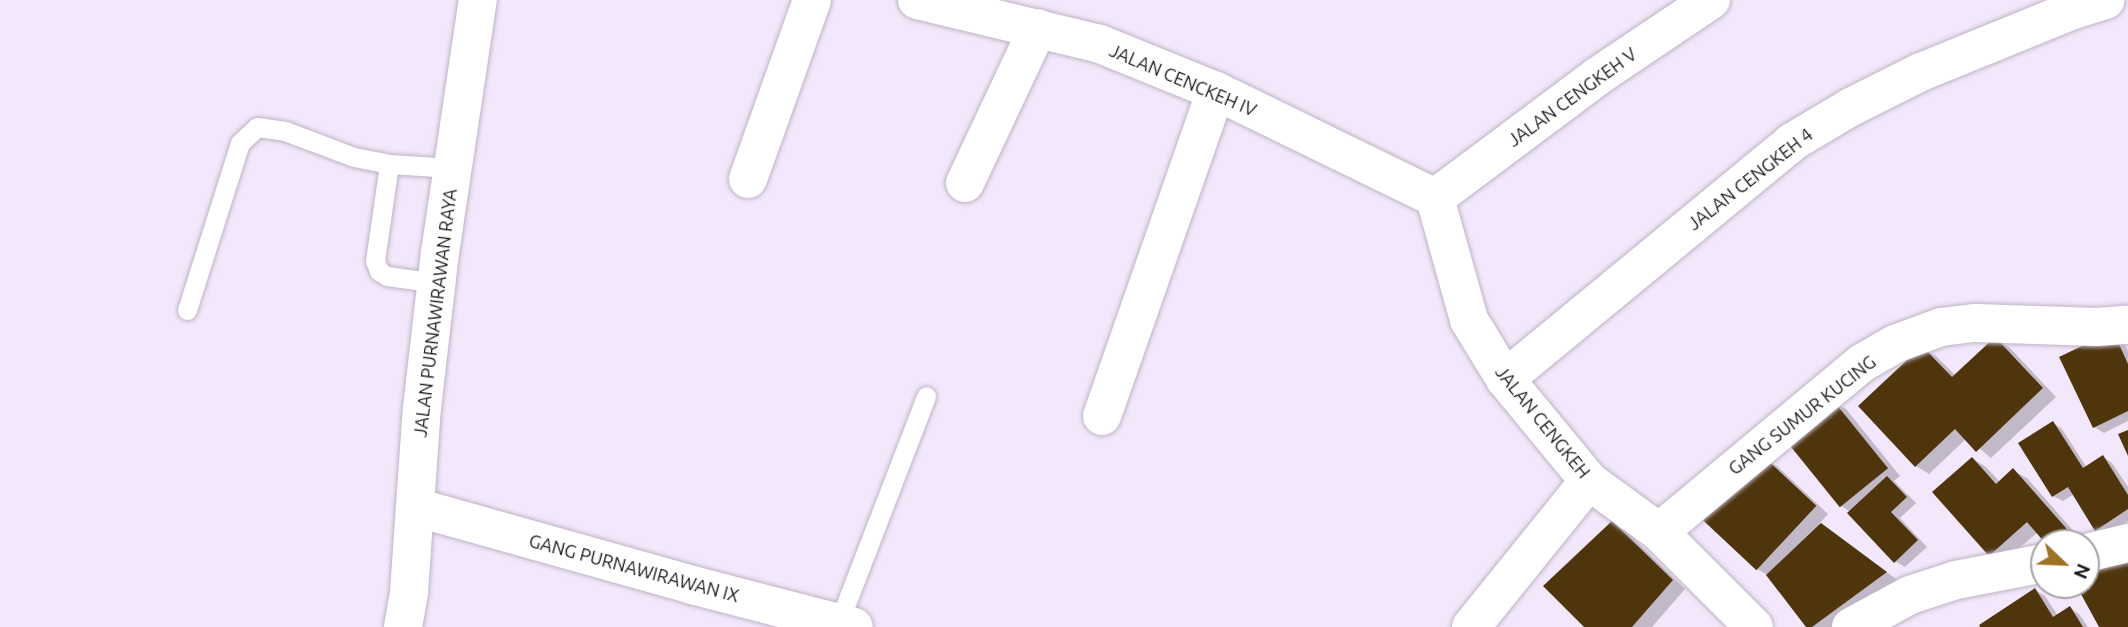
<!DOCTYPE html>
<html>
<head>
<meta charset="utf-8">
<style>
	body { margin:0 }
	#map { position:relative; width:2128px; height:627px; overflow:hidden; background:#f3e8fb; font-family:Ubuntu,sans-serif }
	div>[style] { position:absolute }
	.shadow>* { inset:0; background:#0003 }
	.building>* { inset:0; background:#4e350c; transform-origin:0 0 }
	.roads { filter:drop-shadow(0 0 2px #beb3c5) drop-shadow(0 0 2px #beb3c5) }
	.service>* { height:19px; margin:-9.5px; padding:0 9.5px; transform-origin:9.5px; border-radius:9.5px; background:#fff }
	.minor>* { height:38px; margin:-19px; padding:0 19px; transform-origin:19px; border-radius:19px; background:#fff }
	.tertiary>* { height:38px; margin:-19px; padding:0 19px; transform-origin:19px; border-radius:19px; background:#fff }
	span { translate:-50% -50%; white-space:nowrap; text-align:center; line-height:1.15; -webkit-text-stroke:7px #fff; paint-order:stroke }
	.street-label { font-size:18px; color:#1c181f }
	.north { position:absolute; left:2030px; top:529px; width:70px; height:70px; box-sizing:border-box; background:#fff; border:2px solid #a4a3a5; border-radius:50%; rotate:113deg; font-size:19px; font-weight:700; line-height:28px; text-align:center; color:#1c181f }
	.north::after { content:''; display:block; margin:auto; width:24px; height:32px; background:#9f7123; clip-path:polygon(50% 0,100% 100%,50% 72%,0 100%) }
</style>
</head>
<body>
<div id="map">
	<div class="shadow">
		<i style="clip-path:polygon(2112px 333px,2122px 339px,2128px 351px,2128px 421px,2104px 433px,2094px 427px)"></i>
		<i style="clip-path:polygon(1995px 339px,2009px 347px,2056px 397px,1991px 458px,1967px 438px,1929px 474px,1916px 466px,1923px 348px,1936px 356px,1956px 376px)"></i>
		<i style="clip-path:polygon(1832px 401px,1846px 409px,1900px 476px,1894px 481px,1916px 503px,1900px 518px,1927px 547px,1905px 567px,1895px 561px,1851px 512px,1841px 506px,1786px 439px)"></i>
		<i style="clip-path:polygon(2053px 423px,2062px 429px,2087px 468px,2103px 457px,2112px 463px,2128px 487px,2128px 521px,2106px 535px,2097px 530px,2074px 494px,2063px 501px,2053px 496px)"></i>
		<i style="clip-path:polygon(1763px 458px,1777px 466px,1828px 514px,1819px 524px,1899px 581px,1836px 627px,1808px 627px,1769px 576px,1757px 569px)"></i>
		<i style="clip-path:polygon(1973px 459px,1986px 467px,2000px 482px,2013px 471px,2027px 478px,2084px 543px,2047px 543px,2038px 532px,2003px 562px,1990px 554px)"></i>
		<i style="clip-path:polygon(1612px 524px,1626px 531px,1685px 589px,1652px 627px,1587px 627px)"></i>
		<i style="clip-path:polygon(2035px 590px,2045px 596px,2058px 616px,2070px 608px,2079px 614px,2088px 627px,1982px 627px)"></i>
	</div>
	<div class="building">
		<i style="clip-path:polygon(2113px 331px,2128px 364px,2128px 411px,2093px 428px,2059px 357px)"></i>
		<i style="clip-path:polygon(1995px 337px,2043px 388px,1976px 452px,1955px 429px,1915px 467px,1858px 406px,1922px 346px,1952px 377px)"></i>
		<i style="left:1832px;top:399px;width:89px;height:62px;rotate:51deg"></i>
		<i style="clip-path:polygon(2053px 421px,2083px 468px,2103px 455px,2128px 495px,2128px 509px,2095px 531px,2068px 487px,2052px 497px,2018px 443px)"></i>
		<i style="clip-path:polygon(2128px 430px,2128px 456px,2118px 434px)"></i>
		<i style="left:1763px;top:456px;width:73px;height:88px;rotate:43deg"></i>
		<i style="clip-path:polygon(1972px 457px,1996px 484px,2013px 468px,2073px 536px,2066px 543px,2045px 543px,2027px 522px,1989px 556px,1932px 492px)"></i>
		<i style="clip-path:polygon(1887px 476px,1907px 497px,1891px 512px,1918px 540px,1894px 563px,1847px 513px)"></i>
		<i style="clip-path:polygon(1612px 521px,1673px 580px,1632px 627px,1584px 627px,1543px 586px)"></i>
		<i style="clip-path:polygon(1821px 523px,1887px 572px,1812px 627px,1806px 627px,1766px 575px)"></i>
		<i style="clip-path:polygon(2128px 555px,2128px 627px,2099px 627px,2076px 585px,2086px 585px,2086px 569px)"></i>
		<i style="clip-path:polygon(2035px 588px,2053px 617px,2070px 606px,2083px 627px,1980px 627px,1979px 625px)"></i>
	</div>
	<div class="roads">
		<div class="service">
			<i style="left:389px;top:164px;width:98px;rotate:98.2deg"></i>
			<i style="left:375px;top:261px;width:11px;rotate:68deg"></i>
			<i style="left:379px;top:271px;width:9px;rotate:32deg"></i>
			<i style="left:387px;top:276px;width:50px;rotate:8deg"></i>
			<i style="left:187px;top:310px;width:175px;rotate:-72.4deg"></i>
			<i style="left:240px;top:143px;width:23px;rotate:-43deg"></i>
			<i style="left:257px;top:127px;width:28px;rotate:8deg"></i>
			<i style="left:285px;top:131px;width:74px;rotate:20.6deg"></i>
			<i style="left:354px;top:157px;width:36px;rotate:11deg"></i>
			<i style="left:389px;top:164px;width:64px;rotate:3.6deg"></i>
			<i style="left:839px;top:622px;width:242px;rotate:-68.9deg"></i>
		</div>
		<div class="minor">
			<i style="left:917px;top:0;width:188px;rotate:13.5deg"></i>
			<i style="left:1100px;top:44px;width:125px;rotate:22.1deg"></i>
			<i style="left:1216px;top:91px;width:244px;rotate:26deg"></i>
			<i style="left:748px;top:179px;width:190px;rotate:-70.3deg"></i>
			<i style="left:965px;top:183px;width:171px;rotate:-64.8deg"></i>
			<i style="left:1435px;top:198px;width:127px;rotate:74.4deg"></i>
			<i style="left:1469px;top:320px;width:69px;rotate:58.6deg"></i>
			<i style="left:1505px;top:379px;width:132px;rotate:50.5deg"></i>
			<i style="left:1589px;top:481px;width:87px;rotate:36.1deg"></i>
			<i style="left:1659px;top:532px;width:134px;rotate:45deg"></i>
			<i style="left:1435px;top:198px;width:204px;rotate:-36.8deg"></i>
			<i style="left:1598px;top:76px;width:136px;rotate:-33.9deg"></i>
			<i style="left:1505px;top:379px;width:372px;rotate:-39.5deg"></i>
			<i style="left:1792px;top:142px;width:69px;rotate:-30.7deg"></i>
			<i style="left:1851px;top:107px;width:78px;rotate:-26.6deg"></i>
			<i style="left:1921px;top:72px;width:164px;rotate:-22.2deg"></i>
			<i style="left:2073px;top:10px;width:34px;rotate:-17deg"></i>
			<i style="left:1102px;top:416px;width:344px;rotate:-70.7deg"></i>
			<i style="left:415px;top:507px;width:288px;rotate:15.7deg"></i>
			<i style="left:692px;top:585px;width:167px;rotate:14.5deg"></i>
			<i style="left:1659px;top:532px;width:264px;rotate:-39.8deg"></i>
			<i style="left:1862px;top:363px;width:38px;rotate:-30deg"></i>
			<i style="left:1895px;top:344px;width:49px;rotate:-20.3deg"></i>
			<i style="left:1941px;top:327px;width:35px;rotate:-7deg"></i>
			<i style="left:1976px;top:323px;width:120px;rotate:1.9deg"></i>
			<i style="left:2096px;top:327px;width:32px;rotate:-4deg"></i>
			<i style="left:2086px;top:553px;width:43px;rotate:-13.4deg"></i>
			<i style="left:1471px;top:627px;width:188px;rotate:-51.1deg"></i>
			<i style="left:1851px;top:627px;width:67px;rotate:-28.5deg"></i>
			<i style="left:1910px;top:595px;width:48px;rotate:-18.1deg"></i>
			<i style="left:1956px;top:580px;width:90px;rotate:-10.9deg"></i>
		</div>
		<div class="tertiary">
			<i style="left:403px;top:627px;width:36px;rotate:-80deg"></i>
			<i style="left:409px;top:592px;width:184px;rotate:-86deg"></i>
			<i style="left:422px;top:408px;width:156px;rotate:-83.4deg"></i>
			<i style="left:440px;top:253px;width:256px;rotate:-81.5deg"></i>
		</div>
	</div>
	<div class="street-label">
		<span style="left:1183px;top:80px;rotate:23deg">JALAN CENCKEH IV</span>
		<span style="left:1572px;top:97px;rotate:-36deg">JALAN CENGKEH V</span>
		<span style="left:1750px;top:179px;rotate:-38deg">JALAN CENGKEH 4</span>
		<span style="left:435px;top:313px;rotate:-83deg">JALAN PURNAWIRAWAN RAYA</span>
		<span style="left:1802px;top:415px;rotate:-38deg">GANG SUMUR KUCING</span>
		<span style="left:1543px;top:422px;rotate:51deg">JALAN CENGKEH</span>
		<span style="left:634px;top:568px;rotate:15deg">GANG PURNAWIRAWAN IX</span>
	</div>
	<div class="north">N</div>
</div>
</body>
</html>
